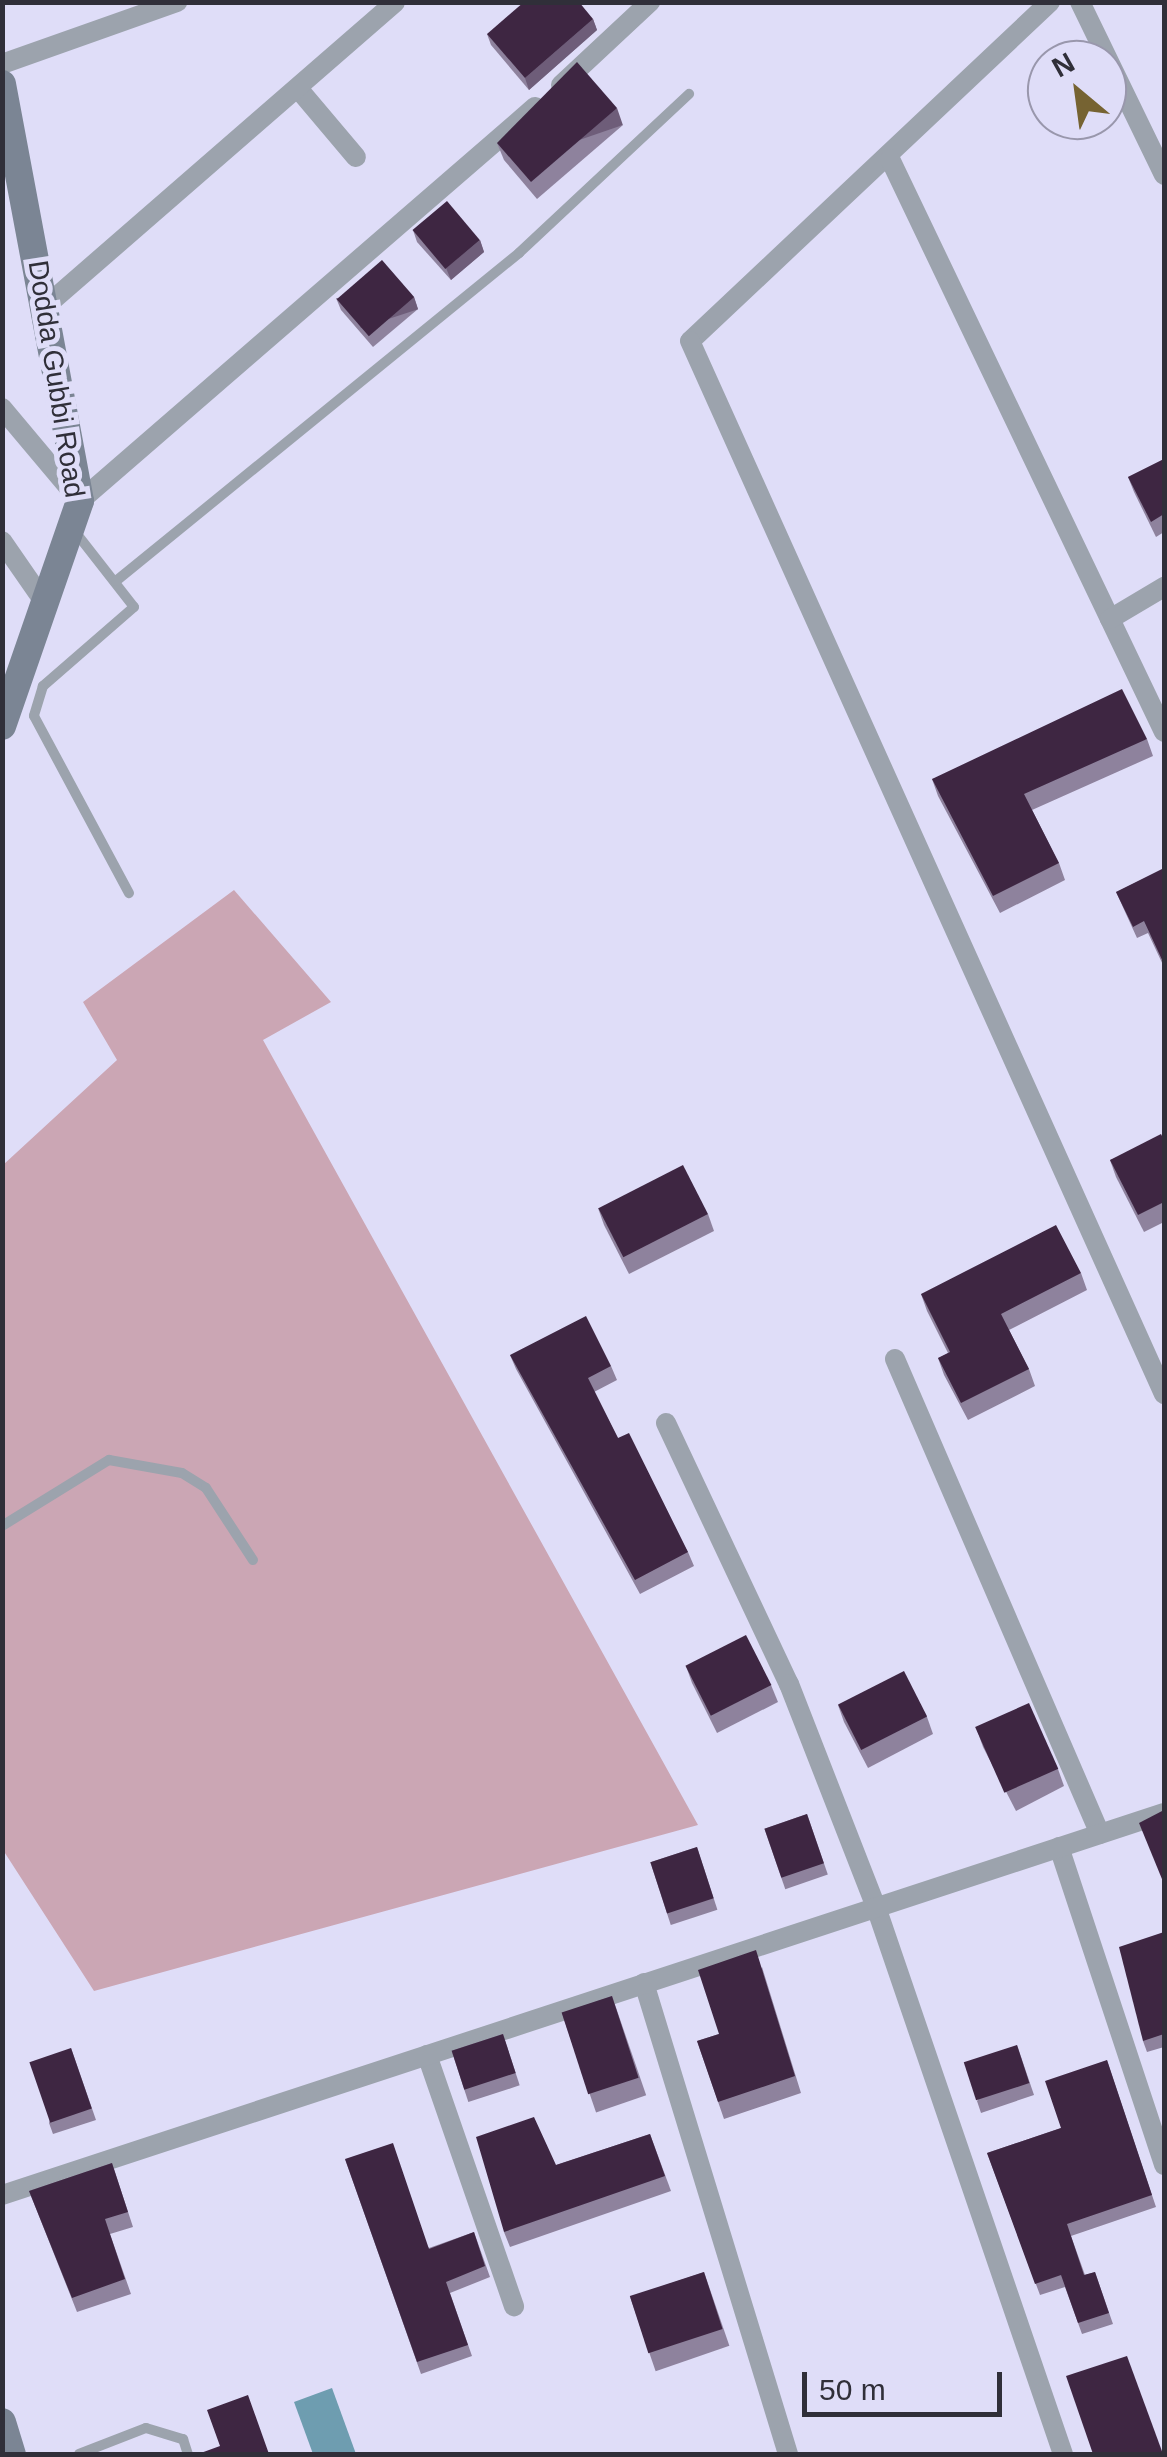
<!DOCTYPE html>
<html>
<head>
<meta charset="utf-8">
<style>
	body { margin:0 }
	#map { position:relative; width:1167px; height:2457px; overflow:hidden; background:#dfddf8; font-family:Arial,sans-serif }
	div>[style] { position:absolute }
	.green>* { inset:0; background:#cba6b4 }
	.water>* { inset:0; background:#6e9db0 }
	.service>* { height:10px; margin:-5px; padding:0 5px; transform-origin:5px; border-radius:5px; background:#9ca3ad }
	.minor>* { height:20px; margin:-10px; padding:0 10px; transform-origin:10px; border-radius:10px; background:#9ca3ad }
	.secondary>* { height:28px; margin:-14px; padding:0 14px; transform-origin:14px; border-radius:14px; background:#7b8594 }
	.wall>* { inset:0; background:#8e829d; transform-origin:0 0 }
	.shaded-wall>* { inset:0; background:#6e5d79; transform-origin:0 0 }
	.building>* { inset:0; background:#3e2642; transform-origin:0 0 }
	span { translate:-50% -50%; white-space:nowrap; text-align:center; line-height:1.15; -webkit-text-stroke:10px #dfddf8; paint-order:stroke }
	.street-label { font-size:28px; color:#302f39 }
	.frame { position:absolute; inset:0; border:5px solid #302f39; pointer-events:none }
	.north { position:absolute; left:1027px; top:40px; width:100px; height:100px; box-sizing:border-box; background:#dfddf8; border:2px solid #9997ac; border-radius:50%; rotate:331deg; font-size:28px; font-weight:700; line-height:40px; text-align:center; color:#302f39 }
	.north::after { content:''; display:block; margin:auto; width:35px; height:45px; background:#766332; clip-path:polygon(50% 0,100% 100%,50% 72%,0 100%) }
	.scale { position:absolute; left:802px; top:2372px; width:200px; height:45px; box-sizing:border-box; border:5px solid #302f39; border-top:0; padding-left:12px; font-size:30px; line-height:35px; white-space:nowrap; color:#302f39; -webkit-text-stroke:8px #dfddf8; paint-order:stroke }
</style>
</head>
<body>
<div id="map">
	<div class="green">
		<i style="clip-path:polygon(234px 890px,331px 1002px,263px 1040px,698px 1825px,94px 1991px,3px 1850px,3px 1165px,117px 1060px,83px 1002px)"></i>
	</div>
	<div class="water">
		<i style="clip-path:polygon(332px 2388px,356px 2454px,313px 2454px,294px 2402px)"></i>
	</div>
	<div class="service">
		<i style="left:73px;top:529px;width:99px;rotate:52deg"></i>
		<i style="left:134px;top:607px;width:121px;rotate:139deg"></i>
		<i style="left:43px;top:686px;width:31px;rotate:107deg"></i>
		<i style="left:34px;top:716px;width:201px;rotate:61.8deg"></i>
		<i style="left:116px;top:581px;width:520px;rotate:-39.14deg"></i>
		<i style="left:519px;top:253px;width:233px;rotate:-43.1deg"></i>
		<i style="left:2px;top:1526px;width:126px;rotate:-31.7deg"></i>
		<i style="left:109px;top:1460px;width:74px;rotate:10.1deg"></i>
		<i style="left:182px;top:1473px;width:28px;rotate:32deg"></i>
		<i style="left:206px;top:1488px;width:86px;rotate:56.9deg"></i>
		<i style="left:79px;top:2454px;width:72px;rotate:-21.2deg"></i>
		<i style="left:146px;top:2428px;width:39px;rotate:17deg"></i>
		<i style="left:183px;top:2439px;width:16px;rotate:72deg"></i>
	</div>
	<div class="minor">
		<i style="left:1050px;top:2px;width:494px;rotate:136.7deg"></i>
		<i style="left:690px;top:341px;width:1155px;rotate:65.77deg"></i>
		<i style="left:1080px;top:2px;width:192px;rotate:64.1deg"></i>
		<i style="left:2px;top:64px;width:186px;rotate:-19.5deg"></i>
		<i style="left:561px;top:85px;width:122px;rotate:-43deg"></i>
		<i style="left:301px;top:92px;width:85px;rotate:49.8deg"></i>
		<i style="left:890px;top:159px;width:635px;rotate:64.44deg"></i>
		<i style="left:47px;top:305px;width:461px;rotate:-41deg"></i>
		<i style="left:2px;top:408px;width:121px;rotate:50deg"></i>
		<i style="left:80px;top:501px;width:602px;rotate:-40.89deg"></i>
		<i style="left:2px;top:541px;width:75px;rotate:55.3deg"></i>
		<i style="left:1110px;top:619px;width:63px;rotate:-30.7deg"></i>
		<i style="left:895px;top:1359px;width:517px;rotate:66.66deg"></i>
		<i style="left:666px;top:1423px;width:289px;rotate:64.8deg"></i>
		<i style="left:789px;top:1684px;width:239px;rotate:68.7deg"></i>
		<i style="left:876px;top:1907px;width:578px;rotate:71.13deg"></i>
		<i style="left:1059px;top:1847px;width:335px;rotate:71.7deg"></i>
		<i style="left:644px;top:1983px;width:493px;rotate:73deg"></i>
		<i style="left:427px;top:2055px;width:266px;rotate:70.9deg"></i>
		<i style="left:2px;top:2195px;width:1223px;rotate:-18.2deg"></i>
	</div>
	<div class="secondary">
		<i style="left:2px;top:84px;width:424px;rotate:79.4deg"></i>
		<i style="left:80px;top:501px;width:238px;rotate:109.1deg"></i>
		<i style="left:2px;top:2422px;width:34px;rotate:73deg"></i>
	</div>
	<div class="wall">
		<i style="clip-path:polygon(593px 19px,597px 30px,529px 90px,491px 45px,487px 34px)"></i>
		<i style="clip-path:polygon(623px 125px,537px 199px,504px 160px,497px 143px)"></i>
		<i style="clip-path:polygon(413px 230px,480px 240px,484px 252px,451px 280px,417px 242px)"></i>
		<i style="clip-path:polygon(414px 297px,418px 309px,373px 347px,341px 310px,336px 298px)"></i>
		<i style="clip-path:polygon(1164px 459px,1164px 532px,1156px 537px,1134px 492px,1128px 477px)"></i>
		<i style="clip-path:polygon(1147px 739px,1153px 756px,1032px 810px,1059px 863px,1065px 880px,1000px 913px,938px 796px,932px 779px)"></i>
		<i style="clip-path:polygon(1164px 869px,1164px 967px,1148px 933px,1137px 938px,1116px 892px)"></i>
		<i style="clip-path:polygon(1164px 1140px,1164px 1222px,1144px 1232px,1116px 1177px,1110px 1160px)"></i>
		<i style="clip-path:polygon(598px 1208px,708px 1214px,714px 1231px,629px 1274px,604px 1225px)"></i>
		<i style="clip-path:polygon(1081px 1273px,1087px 1290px,1009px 1330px,1029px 1369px,1035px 1386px,968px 1420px,944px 1375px,938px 1358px,948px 1353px,927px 1311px,921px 1294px)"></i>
		<i style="clip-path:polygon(510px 1355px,611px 1366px,617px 1380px,594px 1392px,618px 1438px,688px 1552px,694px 1566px,640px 1594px,516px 1369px)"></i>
		<i style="clip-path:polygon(686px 1666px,771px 1685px,778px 1702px,717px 1733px,692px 1683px)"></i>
		<i style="clip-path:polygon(838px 1705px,927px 1717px,933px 1734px,868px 1768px,844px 1722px)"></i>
		<i style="clip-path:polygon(977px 1730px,1058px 1769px,1064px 1786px,1016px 1811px,983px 1747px)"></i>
		<i style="left:807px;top:1814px;width:64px;height:45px;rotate:71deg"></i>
		<i style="left:697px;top:1847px;width:66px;height:49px;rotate:72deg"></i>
		<i style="clip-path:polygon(1164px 1932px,1164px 2047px,1147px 2052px,1143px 2041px)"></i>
		<i style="clip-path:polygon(762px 1967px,801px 2093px,724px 2119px,697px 2041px,719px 2034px)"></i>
		<i style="left:612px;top:1996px;width:105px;height:53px;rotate:71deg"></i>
		<i style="left:503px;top:2034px;width:54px;height:54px;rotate:72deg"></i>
		<i style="clip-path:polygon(1017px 2045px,1034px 2095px,981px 2113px,977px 2101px)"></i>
		<i style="clip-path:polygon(71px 2048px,96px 2120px,53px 2134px,49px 2123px)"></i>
		<i style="clip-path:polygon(1107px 2060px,1156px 2207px,1071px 2236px,1085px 2275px,1095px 2272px,1113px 2324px,1082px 2334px,1065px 2287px,1040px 2295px,987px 2153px,1061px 2128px)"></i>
		<i style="clip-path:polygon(650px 2134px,671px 2191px,510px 2247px,504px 2232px,556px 2165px)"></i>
		<i style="clip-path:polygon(345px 2159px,429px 2248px,474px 2232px,490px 2277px,450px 2293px,472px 2356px,421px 2374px)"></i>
		<i style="clip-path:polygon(112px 2163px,133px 2227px,110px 2234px,131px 2294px,77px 2312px,29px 2191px)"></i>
		<i style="left:704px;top:2272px;width:78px;height:78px;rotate:71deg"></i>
	</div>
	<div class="shaded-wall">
		<i style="clip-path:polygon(593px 19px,597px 30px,529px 90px,525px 78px)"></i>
		<i style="left:617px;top:108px;width:18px;height:113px;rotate:71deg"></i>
		<i style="clip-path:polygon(480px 240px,484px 252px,451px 280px,446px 268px)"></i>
		<i style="left:414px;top:297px;width:13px;height:60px;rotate:72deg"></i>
	</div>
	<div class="building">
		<i style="clip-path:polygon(524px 2px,579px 2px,593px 19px,525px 78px,487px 34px)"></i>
		<i style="clip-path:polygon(577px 62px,617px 108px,531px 182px,497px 143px)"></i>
		<i style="left:447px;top:201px;width:51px;height:45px;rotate:50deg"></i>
		<i style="left:382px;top:260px;width:49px;height:60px;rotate:49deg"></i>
		<i style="clip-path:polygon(1164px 459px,1164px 514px,1151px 522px,1128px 477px)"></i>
		<i style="clip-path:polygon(1122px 689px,1147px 739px,1024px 794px,1059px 863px,993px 896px,932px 779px)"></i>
		<i style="clip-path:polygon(1164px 868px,1164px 964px,1144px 921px,1133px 927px,1116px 892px)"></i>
		<i style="clip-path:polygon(1161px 1134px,1164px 1140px,1164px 1202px,1138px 1215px,1110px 1160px)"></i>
		<i style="left:683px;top:1165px;width:55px;height:95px;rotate:63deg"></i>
		<i style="clip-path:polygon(1056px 1225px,1081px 1273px,1001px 1314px,1029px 1369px,961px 1403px,938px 1358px,950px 1352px,921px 1294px)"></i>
		<i style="clip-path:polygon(586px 1316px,611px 1366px,588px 1378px,618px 1438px,629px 1433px,688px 1552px,635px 1580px,510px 1355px)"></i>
		<i style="left:746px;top:1635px;width:56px;height:68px;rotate:63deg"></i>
		<i style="left:904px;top:1671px;width:51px;height:74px;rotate:63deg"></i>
		<i style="left:1029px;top:1703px;width:72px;height:59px;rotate:66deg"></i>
		<i style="clip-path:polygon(1164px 1810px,1164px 1884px,1139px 1823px)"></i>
		<i style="left:807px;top:1814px;width:52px;height:45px;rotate:71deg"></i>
		<i style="left:697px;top:1847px;width:54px;height:49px;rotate:72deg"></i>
		<i style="clip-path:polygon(1164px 1932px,1164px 2034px,1143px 2041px,1119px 1947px)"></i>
		<i style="clip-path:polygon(756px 1950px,795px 2076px,718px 2102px,697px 2041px,719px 2034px,698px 1970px)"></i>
		<i style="left:612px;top:1996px;width:86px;height:53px;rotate:72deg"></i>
		<i style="left:503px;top:2034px;width:41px;height:54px;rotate:72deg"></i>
		<i style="left:1017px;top:2045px;width:40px;height:56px;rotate:72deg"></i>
		<i style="left:71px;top:2048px;width:64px;height:44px;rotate:71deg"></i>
		<i style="clip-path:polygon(1107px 2060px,1152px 2195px,1067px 2224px,1084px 2275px,1095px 2272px,1109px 2313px,1078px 2323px,1061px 2275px,1035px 2284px,987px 2153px,1061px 2128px,1045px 2081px)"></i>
		<i style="clip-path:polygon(534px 2117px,556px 2165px,650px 2134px,665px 2176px,504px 2232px,476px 2137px)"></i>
		<i style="clip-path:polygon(393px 2143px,429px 2249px,474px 2232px,485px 2266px,446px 2282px,468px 2345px,417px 2362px,345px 2159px)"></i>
		<i style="clip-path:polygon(112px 2163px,128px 2212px,105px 2219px,125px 2279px,72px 2298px,29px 2191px)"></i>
		<i style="left:704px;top:2272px;width:60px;height:78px;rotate:72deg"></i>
		<i style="clip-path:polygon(1127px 2356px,1163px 2454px,1093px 2454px,1066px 2376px)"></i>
		<i style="clip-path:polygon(248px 2395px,269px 2454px,198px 2454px,220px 2446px,207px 2410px)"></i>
	</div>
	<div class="street-label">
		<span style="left:56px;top:379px;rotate:81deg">Dodda Gubbi Road</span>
	</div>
	<div class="frame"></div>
	<div class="north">N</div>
	<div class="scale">50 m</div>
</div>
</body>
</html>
